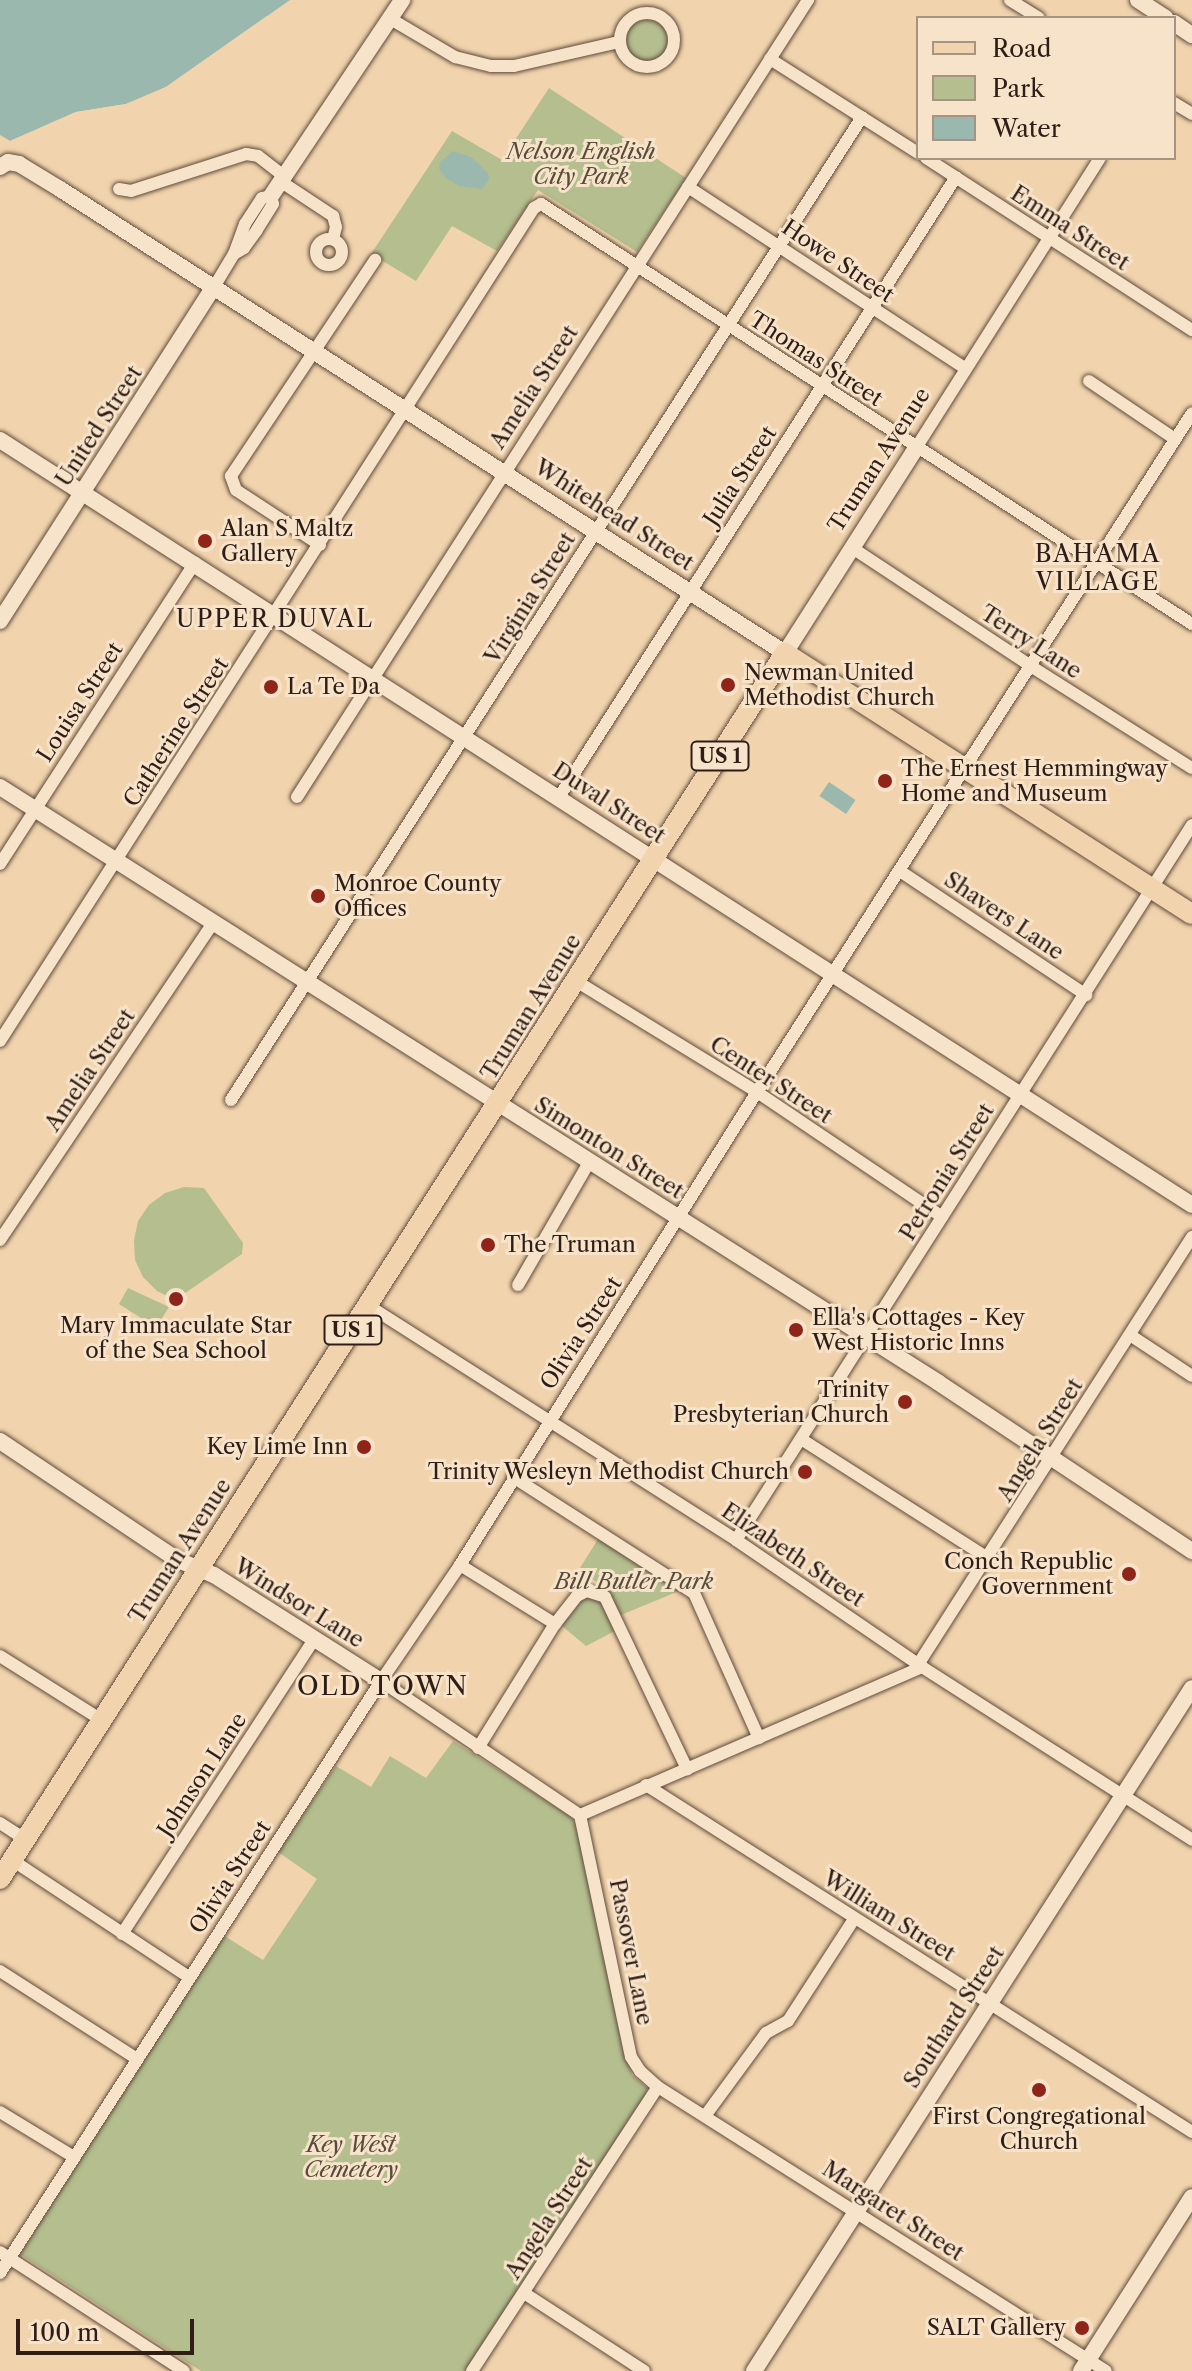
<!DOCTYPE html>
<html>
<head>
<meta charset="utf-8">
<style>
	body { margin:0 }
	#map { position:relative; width:1192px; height:2371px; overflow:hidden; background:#f1d4ad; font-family:"Libre Caslon Text",serif }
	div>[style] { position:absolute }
	.green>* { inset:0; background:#b4be8e }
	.round { border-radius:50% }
	.water>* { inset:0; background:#9bb8ae; transform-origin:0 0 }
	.pier>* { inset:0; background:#f1d4ad }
	.roads { filter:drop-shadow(0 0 2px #604b3c) drop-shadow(0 0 2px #604b3c) }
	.minor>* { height:12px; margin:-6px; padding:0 6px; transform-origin:6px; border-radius:6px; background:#f6e3ca }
	.minor>.ring { margin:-6px; padding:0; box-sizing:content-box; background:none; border:12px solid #f6e3ca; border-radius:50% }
	.tertiary>* { height:16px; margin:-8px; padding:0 8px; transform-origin:8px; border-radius:8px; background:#f6e3ca }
	.primary>* { height:20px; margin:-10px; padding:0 10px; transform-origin:10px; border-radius:10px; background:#f1d4ad }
	.dots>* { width:22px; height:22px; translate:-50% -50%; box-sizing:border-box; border:4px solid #f6e3ca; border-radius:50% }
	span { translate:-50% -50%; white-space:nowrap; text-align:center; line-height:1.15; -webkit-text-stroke:6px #f6e3ca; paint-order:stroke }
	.shield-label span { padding:2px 6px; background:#f6e3ca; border:2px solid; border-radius:6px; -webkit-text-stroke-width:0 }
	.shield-label { font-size:20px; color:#2f1d16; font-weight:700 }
	.park-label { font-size:22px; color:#574d3a; font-style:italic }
	.street-label { font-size:22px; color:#2f1d16 }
	.poi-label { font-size:22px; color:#2f1d16 }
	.left { translate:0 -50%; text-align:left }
	.right { translate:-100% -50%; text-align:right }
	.neighbourhood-label { font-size:24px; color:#2f1d16; letter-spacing:2px }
	.quarter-label { font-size:26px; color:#2f1d16; letter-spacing:2px }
	.legend { position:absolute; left:916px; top:16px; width:260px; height:144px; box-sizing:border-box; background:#f6e3ca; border:2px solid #a69482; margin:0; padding:10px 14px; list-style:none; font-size:24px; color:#2f1d16 }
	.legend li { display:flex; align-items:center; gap:16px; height:40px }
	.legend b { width:40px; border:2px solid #a69482 }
	.scale { position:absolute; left:16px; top:2319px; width:178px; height:36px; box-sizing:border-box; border:4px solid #2f1d16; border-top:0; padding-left:10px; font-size:24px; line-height:28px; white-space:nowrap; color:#2f1d16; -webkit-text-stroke:6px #f6e3ca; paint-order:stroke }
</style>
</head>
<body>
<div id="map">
	<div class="green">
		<i class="round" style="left:626px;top:20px;width:42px;height:42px"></i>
		<i style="clip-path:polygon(549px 88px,686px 178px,637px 252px,538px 190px,497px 251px,452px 226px,416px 281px,371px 254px,452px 131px,502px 160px)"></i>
		<i style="clip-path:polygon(184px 1187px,204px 1188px,243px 1243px,242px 1254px,175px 1300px,157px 1291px,143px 1277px,135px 1260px,134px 1240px,138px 1221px,149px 1205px,165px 1193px)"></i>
		<i style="clip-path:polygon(128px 1288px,169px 1307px,161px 1320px,153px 1323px,141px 1318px,119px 1304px)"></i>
		<i style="clip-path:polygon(603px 1531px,684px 1589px,621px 1615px,602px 1585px,590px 1578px,575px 1576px)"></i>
		<i style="clip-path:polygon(586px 1596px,600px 1599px,615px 1631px,586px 1646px,561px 1625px)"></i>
		<i style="clip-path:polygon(453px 1741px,570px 1816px,578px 1828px,632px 2075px,647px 2088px,646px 2094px,467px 2371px,201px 2371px,20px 2254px,223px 1935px,263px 1960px,317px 1879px,278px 1852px,336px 1766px,371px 1787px,390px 1756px,426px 1778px)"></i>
	</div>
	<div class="water">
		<i style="clip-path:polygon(0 0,290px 0,166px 87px,126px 104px,76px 112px,10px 141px,0 135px)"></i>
		<i style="clip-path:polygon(453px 151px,471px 157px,488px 173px,489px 179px,482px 189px,459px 186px,446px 178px,439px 169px,440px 162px)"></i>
		<i style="left:829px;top:782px;width:32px;height:17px;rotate:34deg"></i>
	</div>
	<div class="pier">
		<i style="clip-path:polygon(267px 16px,269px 20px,168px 90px,127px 108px,77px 115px,13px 143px,10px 141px,76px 112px,126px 104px,166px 87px)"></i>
	</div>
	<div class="roads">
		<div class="minor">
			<i style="left:1010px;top:0;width:34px;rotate:32deg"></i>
			<i class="ring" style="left:620px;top:13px;width:42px;height:42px"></i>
			<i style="left:389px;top:18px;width:77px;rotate:30.6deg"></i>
			<i style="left:455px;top:57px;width:37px;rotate:14deg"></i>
			<i style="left:491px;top:66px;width:23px"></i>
			<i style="left:514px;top:66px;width:108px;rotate:-12.9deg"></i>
			<i style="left:770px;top:59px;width:175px;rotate:32.4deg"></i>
			<i style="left:1174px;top:103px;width:21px;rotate:31deg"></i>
			<i style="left:926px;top:158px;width:317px;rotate:32.9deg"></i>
			<i style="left:280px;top:181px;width:64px;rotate:33.4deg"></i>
			<i style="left:333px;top:216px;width:11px;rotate:75deg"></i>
			<i style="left:336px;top:227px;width:12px;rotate:104deg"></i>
			<i style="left:688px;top:187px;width:332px;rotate:33.2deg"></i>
			<i style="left:119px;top:189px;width:12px;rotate:9deg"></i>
			<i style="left:131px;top:191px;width:121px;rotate:-17.8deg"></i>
			<i style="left:246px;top:154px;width:12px;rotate:9deg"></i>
			<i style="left:258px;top:156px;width:33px;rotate:38deg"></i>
			<i class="ring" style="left:316px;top:239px;width:14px;height:14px"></i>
			<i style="left:214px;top:287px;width:39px;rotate:-59deg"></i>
			<i style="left:234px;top:254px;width:32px;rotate:-70deg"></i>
			<i style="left:245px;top:224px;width:31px;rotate:-57deg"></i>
			<i style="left:262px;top:198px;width:9px;rotate:-13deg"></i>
			<i style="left:271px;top:196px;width:8px;rotate:76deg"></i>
			<i style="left:273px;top:204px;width:31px;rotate:122deg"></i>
			<i style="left:257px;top:230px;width:22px;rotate:126deg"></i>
			<i style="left:244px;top:248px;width:12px;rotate:149deg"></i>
			<i style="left:1089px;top:381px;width:104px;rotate:34deg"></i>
			<i style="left:916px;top:448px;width:343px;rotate:-57.6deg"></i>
			<i style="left:320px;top:545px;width:100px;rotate:-146.8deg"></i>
			<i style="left:236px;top:490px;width:15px;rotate:-110deg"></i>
			<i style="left:231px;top:476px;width:260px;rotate:-56.3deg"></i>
			<i style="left:851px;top:547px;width:217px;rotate:33.5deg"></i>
			<i style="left:1032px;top:667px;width:189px;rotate:32.3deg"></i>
			<i style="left:297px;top:797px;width:947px;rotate:-57.33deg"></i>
			<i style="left:559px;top:797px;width:736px;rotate:-57.37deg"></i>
			<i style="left:0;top:864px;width:359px;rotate:-57.1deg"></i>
			<i style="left:900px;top:871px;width:224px;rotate:33.7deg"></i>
			<i style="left:576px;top:981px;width:212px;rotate:31.5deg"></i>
			<i style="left:757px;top:1092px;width:223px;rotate:34deg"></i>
			<i style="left:0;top:1041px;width:989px;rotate:-57.34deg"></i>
			<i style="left:534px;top:208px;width:8px;rotate:-30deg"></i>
			<i style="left:541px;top:204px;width:775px;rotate:32.83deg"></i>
			<i style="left:231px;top:1100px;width:1168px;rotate:-57.3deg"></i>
			<i style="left:0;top:1240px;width:383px;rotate:-56.1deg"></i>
			<i style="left:518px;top:1285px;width:143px;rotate:-59.9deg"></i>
			<i style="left:369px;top:1306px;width:435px;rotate:32.5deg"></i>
			<i style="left:736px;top:1540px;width:225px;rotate:34.3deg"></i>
			<i style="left:922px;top:1667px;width:321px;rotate:32.6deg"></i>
			<i style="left:1130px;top:1335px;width:74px;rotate:33.5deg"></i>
			<i style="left:801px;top:1439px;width:222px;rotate:32.5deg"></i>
			<i style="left:513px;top:1477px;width:215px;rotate:32.7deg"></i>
			<i style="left:694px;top:1593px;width:159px;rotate:65.9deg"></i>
			<i style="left:736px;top:1540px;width:848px;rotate:-57.47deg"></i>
			<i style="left:460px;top:1565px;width:112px;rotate:31.8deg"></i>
			<i style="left:0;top:1656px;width:118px;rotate:32.2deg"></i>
			<i style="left:919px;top:1663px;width:506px;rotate:-57.35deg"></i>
			<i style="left:381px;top:1681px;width:240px;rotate:34deg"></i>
			<i style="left:580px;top:1815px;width:247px;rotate:78.1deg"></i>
			<i style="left:631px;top:2057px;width:17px;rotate:57deg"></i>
			<i style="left:640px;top:2071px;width:24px;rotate:42deg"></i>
			<i style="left:658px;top:2087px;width:530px;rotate:32.37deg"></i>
			<i style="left:478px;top:1748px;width:146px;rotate:-58.2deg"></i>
			<i style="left:555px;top:1624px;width:36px;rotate:-52deg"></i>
			<i style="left:577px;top:1596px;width:11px;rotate:-27deg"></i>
			<i style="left:587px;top:1591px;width:19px;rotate:18deg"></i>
			<i style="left:605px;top:1597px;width:191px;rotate:64.5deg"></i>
			<i style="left:646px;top:1785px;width:647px;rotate:32.44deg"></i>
			<i style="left:580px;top:1815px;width:373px;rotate:-23.4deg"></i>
			<i style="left:0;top:1823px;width:31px;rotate:33deg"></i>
			<i style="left:12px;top:1860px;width:212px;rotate:33.5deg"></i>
			<i style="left:122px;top:1934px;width:353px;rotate:-56.9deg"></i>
			<i style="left:0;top:1971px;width:163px;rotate:32.7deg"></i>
			<i style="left:0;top:2112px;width:87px;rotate:31.3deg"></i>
			<i style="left:705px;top:2116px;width:103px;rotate:-53.7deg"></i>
			<i style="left:766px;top:2033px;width:25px;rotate:-29deg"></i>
			<i style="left:788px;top:2021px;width:121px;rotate:-57.1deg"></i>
			<i style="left:0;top:2252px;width:219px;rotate:32.9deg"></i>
			<i style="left:0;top:2273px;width:704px;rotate:-57.24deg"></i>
			<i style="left:381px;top:1681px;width:140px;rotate:-55.7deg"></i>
			<i style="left:460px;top:1565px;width:559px;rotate:-57.88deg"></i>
			<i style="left:757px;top:1092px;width:806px;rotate:-57.35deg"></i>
			<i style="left:524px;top:2293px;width:143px;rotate:33deg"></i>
			<i style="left:472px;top:2371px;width:339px;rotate:-56.8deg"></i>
		</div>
		<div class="tertiary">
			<i style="left:1138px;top:0;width:33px;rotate:33deg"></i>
			<i style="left:1174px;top:23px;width:22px;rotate:34deg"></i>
			<i style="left:0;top:167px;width:9px;rotate:-32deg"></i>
			<i style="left:8px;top:162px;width:11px;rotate:10deg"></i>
			<i style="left:19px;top:164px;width:48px;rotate:31.4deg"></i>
			<i style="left:60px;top:189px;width:861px;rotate:32.62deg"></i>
			<i style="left:785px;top:653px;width:243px;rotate:-57.4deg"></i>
			<i style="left:271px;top:196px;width:236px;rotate:-56.2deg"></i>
			<i style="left:0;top:440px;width:1416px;rotate:32.69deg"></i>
			<i style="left:0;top:621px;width:397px;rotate:-57.4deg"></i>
			<i style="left:0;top:787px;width:1112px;rotate:32.4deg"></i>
			<i style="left:939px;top:1383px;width:304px;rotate:33.6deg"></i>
			<i style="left:0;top:1441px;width:214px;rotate:33.8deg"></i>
			<i style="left:178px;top:1560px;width:39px;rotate:23deg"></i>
			<i style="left:214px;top:1575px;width:198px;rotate:32.4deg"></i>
			<i style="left:754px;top:2371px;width:811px;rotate:-57.33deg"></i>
			<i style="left:1081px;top:2371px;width:206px;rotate:-57.5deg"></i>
		</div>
		<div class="primary">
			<i style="left:0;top:1879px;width:1456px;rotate:-57.37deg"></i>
			<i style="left:785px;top:653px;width:483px;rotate:32.7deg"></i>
		</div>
	</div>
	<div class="dots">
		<i style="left:205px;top:541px;background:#8f2418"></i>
		<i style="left:728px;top:685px;background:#8f2418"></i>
		<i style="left:271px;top:687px;background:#8f2418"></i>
		<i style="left:885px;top:781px;background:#8f2418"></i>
		<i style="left:318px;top:896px;background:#8f2418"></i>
		<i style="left:488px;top:1245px;background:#8f2418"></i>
		<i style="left:176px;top:1299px;background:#8f2418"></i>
		<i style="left:796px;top:1330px;background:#8f2418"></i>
		<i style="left:905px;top:1402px;background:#8f2418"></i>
		<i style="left:364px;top:1447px;background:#8f2418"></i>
		<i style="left:805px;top:1472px;background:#8f2418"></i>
		<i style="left:1129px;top:1574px;background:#8f2418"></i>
		<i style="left:1039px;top:2090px;background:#8f2418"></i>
		<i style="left:1082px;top:2328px;background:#8f2418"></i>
	</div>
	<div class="shield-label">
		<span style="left:720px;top:756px">US 1</span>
		<span style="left:353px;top:1330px">US 1</span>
	</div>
	<div class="park-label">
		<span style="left:581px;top:164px">Nelson English<br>City Park</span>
		<span style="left:634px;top:1582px">Bill Butler Park</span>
		<span style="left:351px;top:2157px">Key West<br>Cemetery</span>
	</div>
	<div class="street-label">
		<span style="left:1070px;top:228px;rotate:33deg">Emma Street</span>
		<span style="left:838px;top:261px;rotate:34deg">Howe Street</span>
		<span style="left:816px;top:359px;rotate:33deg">Thomas Street</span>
		<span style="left:534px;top:387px;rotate:-57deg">Amelia Street</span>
		<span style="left:99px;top:426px;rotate:-57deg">United Street</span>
		<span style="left:879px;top:460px;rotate:-57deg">Truman Avenue</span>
		<span style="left:740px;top:476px;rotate:-57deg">Julia Street</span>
		<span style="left:614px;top:515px;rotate:33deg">Whitehead Street</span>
		<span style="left:530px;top:598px;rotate:-58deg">Virginia Street</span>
		<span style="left:1031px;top:642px;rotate:33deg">Terry Lane</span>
		<span style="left:80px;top:702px;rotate:-57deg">Louisa Street</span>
		<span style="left:176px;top:732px;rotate:-57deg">Catherine Street</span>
		<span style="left:609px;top:803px;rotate:33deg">Duval Street</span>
		<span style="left:1004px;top:916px;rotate:34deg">Shavers Lane</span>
		<span style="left:531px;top:1007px;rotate:-58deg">Truman Avenue</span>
		<span style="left:90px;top:1070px;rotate:-56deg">Amelia Street</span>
		<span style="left:771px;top:1080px;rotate:33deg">Center Street</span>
		<span style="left:609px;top:1148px;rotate:32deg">Simonton Street</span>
		<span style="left:947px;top:1172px;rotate:-58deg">Petronia Street</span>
		<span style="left:581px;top:1333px;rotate:-57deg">Olivia Street</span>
		<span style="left:1040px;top:1440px;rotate:-58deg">Angela Street</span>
		<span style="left:180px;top:1551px;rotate:-57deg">Truman Avenue</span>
		<span style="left:793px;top:1555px;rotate:34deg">Elizabeth Street</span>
		<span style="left:299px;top:1603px;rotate:32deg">Windsor Lane</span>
		<span style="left:202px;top:1775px;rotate:-57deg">Johnson Lane</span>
		<span style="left:230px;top:1877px;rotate:-57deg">Olivia Street</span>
		<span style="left:889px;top:1916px;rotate:32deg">William Street</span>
		<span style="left:631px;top:1952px;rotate:79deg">Passover Lane</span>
		<span style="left:954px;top:2017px;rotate:-57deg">Southard Street</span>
		<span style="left:893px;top:2211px;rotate:33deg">Margaret Street</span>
		<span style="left:549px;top:2218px;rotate:-57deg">Angela Street</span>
	</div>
	<div class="poi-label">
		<span class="left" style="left:221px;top:541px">Alan S Maltz<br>Gallery</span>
		<span class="left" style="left:744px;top:685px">Newman United<br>Methodist Church</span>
		<span class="left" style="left:287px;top:687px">La Te Da</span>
		<span class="left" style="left:901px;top:781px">The Ernest Hemmingway<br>Home and Museum</span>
		<span class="left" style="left:334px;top:896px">Monroe County<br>Offices</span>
		<span class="left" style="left:504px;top:1245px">The Truman</span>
		<span class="left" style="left:812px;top:1330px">Ella's Cottages - Key<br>West Historic Inns</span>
		<span style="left:176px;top:1338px">Mary Immaculate Star<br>of the Sea School</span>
		<span class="right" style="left:889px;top:1402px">Trinity<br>Presbyterian Church</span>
		<span class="right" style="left:348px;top:1447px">Key Lime Inn</span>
		<span class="right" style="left:789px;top:1472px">Trinity Wesleyn Methodist Church</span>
		<span class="right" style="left:1113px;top:1574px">Conch Republic<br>Government</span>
		<span style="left:1039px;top:2129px">First Congregational<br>Church</span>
		<span class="right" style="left:1066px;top:2328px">SALT Gallery</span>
	</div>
	<div class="neighbourhood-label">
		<span style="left:1098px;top:568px">BAHAMA<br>VILLAGE</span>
		<span style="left:275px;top:619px">UPPER DUVAL</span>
	</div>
	<div class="quarter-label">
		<span style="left:383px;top:1687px">OLD TOWN</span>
	</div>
	<ul class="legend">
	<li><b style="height:10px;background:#f1d4ad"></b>Road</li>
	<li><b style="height:22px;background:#b4be8e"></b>Park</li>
	<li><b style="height:22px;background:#9bb8ae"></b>Water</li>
	</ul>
	<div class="scale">100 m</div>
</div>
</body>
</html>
